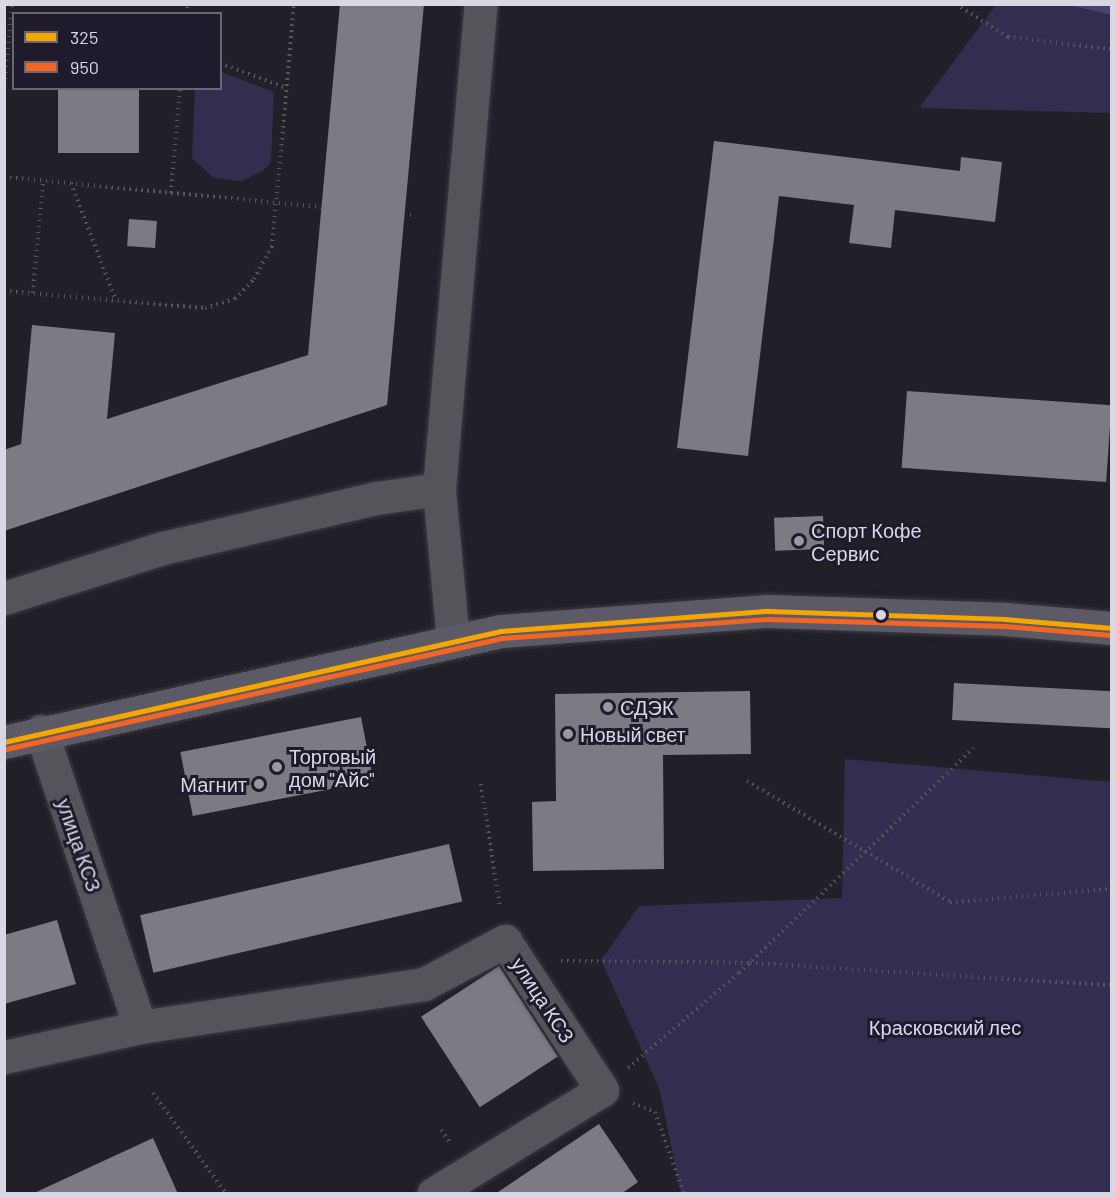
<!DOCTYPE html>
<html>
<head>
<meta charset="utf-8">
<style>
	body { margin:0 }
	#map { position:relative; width:1116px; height:1198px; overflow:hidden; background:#211f28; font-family:Barlow,sans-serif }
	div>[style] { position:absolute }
	.green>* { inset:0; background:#352d50 }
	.water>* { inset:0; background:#4c4170 }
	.building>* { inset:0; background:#7c7a83; transform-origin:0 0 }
	.path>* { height:4px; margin-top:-2px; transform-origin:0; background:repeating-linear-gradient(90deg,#56555b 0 1.5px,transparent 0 6px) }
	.roads { filter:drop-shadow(0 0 2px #3c3b42) drop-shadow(0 0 2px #3c3b42) }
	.minor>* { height:33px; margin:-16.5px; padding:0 16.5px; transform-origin:16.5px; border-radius:16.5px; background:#55545a }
	.major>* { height:33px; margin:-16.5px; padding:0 16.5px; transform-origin:16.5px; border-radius:16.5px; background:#5c5a66 }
	.bus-1>* { height:4.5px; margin:-2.25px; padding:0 2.25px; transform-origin:2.25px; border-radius:2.25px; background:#f7a600 }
	.bus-2>* { height:4.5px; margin:-2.25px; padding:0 2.25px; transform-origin:2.25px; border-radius:2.25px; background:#f26522 }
	.dots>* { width:16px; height:16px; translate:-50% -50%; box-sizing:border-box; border:3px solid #1f1b2c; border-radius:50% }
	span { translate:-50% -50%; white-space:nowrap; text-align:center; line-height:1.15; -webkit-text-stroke:6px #1f1b2c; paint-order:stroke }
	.poi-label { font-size:20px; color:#d9d7e3 }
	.left { translate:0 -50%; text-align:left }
	.right { translate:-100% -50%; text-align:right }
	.street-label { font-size:20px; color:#d9d7e3 }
	.park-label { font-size:20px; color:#dbd6f7 }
	.frame { position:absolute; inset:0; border:6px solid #d9d7e3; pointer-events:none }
	.legend { position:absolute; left:12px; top:12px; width:210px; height:78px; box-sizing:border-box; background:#1f1b2c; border:2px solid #696675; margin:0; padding:8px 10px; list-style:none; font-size:18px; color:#d9d7e3 }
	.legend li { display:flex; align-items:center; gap:12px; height:30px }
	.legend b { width:30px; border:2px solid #696675 }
</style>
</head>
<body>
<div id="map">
	<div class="green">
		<i style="clip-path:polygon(996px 5px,1069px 5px,1111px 15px,1111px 113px,919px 108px)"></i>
		<i style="clip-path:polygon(221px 72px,274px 92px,271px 162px,263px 171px,241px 181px,214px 178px,192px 158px,195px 89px,220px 88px)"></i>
		<i style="clip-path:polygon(845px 759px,1111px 782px,1111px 1193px,681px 1193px,659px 1088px,601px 960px,639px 906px,842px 898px)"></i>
	</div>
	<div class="water">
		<i style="clip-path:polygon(1069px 5px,1111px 5px,1111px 15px)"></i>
	</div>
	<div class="building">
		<i style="clip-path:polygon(340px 4px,424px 4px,387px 405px,4px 531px,4px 450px,21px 444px,32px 325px,115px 333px,107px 419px,308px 355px)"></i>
		<i style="left:58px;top:88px;width:81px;height:65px"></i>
		<i style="clip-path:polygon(714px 141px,960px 171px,961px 157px,1002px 162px,995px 222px,895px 210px,891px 248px,849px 243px,854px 205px,779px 196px,748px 456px,677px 448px)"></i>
		<i style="left:129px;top:219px;width:28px;height:27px;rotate:4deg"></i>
		<i style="left:907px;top:391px;width:205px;height:77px;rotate:4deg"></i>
		<i style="left:823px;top:516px;width:33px;height:49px;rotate:88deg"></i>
		<i style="left:954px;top:683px;width:158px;height:37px;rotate:3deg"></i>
		<i style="clip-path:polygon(750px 691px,751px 754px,663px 755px,664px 869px,533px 871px,532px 802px,556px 801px,555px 694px)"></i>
		<i style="left:361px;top:717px;width:65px;height:184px;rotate:79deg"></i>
		<i style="left:449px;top:844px;width:59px;height:317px;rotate:77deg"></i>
		<i style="clip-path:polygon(57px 920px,76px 984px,4px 1004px,4px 935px)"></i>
		<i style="left:499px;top:966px;width:108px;height:93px;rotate:57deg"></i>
		<i style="clip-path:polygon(599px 1124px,638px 1182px,621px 1194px,495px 1194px)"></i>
		<i style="clip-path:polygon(153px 1138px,178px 1194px,32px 1194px)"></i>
	</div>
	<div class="path">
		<i style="left:956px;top:4px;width:62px;rotate:32.4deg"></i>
		<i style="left:1008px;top:37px;width:105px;rotate:6.6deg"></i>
		<i style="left:187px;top:14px;width:10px;rotate:-84deg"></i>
		<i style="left:220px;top:63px;width:71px;rotate:20.7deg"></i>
		<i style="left:4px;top:91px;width:87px;rotate:-84.7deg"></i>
		<i style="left:4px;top:177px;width:319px;rotate:5.4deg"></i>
		<i style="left:71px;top:183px;width:126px;rotate:69.1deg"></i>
		<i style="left:171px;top:193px;width:105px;rotate:-85.1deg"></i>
		<i style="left:404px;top:215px;width:9px"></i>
		<i style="left:4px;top:291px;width:202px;rotate:4.8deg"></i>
		<i style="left:205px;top:308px;width:31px;rotate:-17deg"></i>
		<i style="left:235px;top:299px;width:28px;rotate:-46deg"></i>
		<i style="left:254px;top:279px;width:37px;rotate:-61deg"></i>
		<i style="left:272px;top:247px;width:244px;rotate:-84.8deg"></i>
		<i style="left:33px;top:293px;width:112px;rotate:-84.9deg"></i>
		<i style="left:747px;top:781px;width:236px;rotate:30.8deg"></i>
		<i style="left:950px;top:902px;width:163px;rotate:-4.6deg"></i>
		<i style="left:481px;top:784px;width:125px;rotate:81.3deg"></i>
		<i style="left:561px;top:961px;width:189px;rotate:0.6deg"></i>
		<i style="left:750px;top:963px;width:363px;rotate:3.5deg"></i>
		<i style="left:628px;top:1068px;width:146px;rotate:-40.6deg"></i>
		<i style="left:739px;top:973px;width:325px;rotate:-43.8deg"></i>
		<i style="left:153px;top:1093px;width:125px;rotate:54.1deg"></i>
		<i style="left:633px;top:1103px;width:24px;rotate:22deg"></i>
		<i style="left:655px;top:1112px;width:87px;rotate:70.5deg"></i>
		<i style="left:441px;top:1130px;width:17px;rotate:54deg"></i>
	</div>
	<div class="roads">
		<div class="minor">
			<i style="left:4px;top:598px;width:167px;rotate:-17.5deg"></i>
			<i style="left:163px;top:548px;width:220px;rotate:-13.2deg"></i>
			<i style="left:377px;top:498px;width:63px;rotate:-8.3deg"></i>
			<i style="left:453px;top:641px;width:153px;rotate:-95.3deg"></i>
			<i style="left:439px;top:489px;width:487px;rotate:-85.1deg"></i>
			<i style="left:41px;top:731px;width:312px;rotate:71.5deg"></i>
			<i style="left:140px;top:1027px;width:287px;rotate:-8.6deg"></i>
			<i style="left:424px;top:984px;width:92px;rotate:-28deg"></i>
			<i style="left:505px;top:941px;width:178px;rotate:56.9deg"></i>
			<i style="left:602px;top:1090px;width:198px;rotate:148.4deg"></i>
			<i style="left:4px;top:1057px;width:139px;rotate:-12.4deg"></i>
		</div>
		<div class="major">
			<i style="left:4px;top:742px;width:509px;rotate:-12.59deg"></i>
			<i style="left:501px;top:631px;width:268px;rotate:-4.3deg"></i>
			<i style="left:768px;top:611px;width:237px;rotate:1.9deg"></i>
			<i style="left:1005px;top:619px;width:107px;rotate:4.8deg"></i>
		</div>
	</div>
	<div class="bus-1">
		<i style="left:4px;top:742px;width:509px;rotate:-12.59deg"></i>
		<i style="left:501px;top:631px;width:268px;rotate:-4.3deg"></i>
		<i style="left:768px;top:611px;width:237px;rotate:1.9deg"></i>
		<i style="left:1005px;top:619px;width:107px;rotate:4.8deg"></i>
	</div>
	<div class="bus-2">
		<i style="left:6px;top:749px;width:508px;rotate:-12.61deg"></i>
		<i style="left:502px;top:638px;width:267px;rotate:-4.1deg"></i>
		<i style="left:768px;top:619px;width:237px;rotate:1.7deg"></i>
		<i style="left:1005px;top:626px;width:106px;rotate:4.9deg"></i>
	</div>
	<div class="dots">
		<i style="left:799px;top:541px;background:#9997a2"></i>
		<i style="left:881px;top:615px;background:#d9d7e3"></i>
		<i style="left:608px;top:707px;background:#9997a2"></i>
		<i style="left:568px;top:734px;background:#9997a2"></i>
		<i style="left:277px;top:767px;background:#9997a2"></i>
		<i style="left:259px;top:784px;background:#9997a2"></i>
	</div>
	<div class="poi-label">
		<span class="left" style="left:811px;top:542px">Спорт Кофе<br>Сервис</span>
		<span class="left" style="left:620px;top:707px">СДЭК</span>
		<span class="left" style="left:580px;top:734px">Новый свет</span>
		<span class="left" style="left:289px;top:768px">Торговый<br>дом "Айс"</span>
		<span class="right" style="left:247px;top:784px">Магнит</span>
	</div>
	<div class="street-label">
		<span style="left:79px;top:845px;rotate:71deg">улица КСЗ</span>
		<span style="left:543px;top:1000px;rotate:57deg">улица КСЗ</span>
	</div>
	<div class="park-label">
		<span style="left:945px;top:1027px">Красковский лес</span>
	</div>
	<div class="frame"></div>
	<ul class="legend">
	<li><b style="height:8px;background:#f7a600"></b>325</li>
	<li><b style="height:8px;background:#f26522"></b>950</li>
	</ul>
</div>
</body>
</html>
